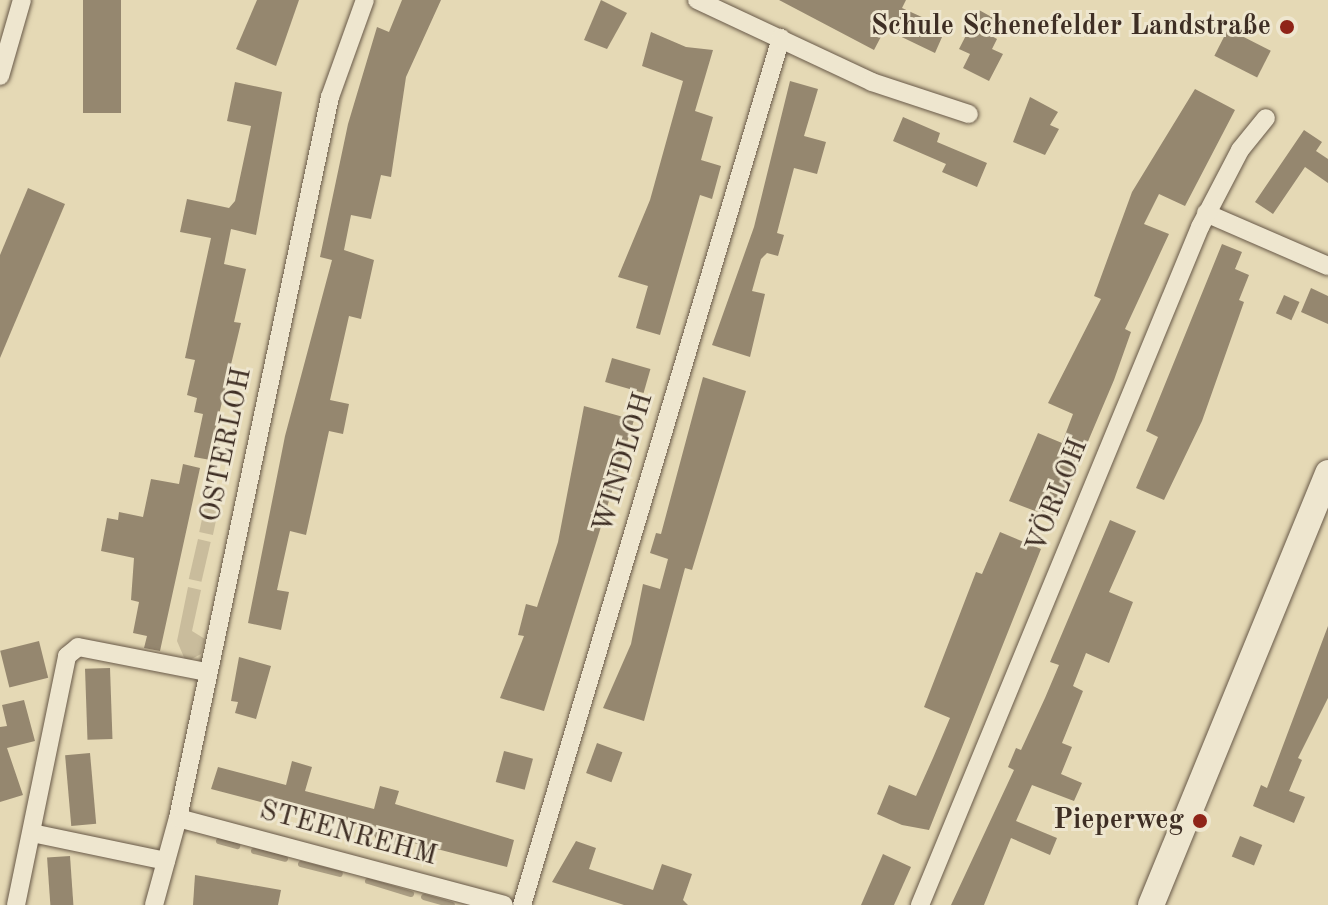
<!DOCTYPE html>
<html>
<head>
<meta charset="utf-8">
<style>
	body { margin:0 }
	#map { position:relative; width:1328px; height:905px; overflow:hidden; background:#e5d9b5; font-family:"Old Standard TT",serif }
	div>[style] { position:absolute }
	.green>* { inset:0; background:#c9bc9c; transform-origin:0 0 }
	.stream>* { height:6px; margin:-3px; padding:0 3px; transform-origin:3px; border-radius:3px; background:#ac9f84 }
	.building>* { inset:0; background:#95876f; transform-origin:0 0 }
	.roads { filter:drop-shadow(0 0 2px #685948) drop-shadow(0 0 2px #685948) }
	.street>* { height:18px; margin:-9px; padding:0 9px; transform-origin:9px; border-radius:9px; background:#eee6cf }
	.secondary>* { height:26px; margin:-13px; padding:0 13px; transform-origin:13px; border-radius:13px; background:#eee6cf }
	.dots>* { width:22px; height:22px; translate:-50% -50%; box-sizing:border-box; border:4px solid #eee6cf; border-radius:50% }
	span { translate:-50% -50%; white-space:nowrap; text-align:center; line-height:1.15; -webkit-text-stroke:6px #eee6cf; paint-order:stroke }
	.poi-label { font-size:28px; color:#3e2e24; font-weight:700 }
	.right { translate:-100% -50%; text-align:right }
	.street-label { font-size:28px; color:#3e2e24 }
</style>
</head>
<body>
<div id="map">
	<div class="green">
		<i style="left:209px;top:486px;width:14px;height:47px;rotate:12deg"></i>
		<i style="left:198px;top:539px;width:13px;height:41px;rotate:13deg"></i>
		<i style="clip-path:polygon(188px 587px,201px 590px,192px 631px,205px 639px,201px 654px,186px 662px,177px 641px)"></i>
	</div>
	<div class="stream">
		<i style="left:219px;top:841px;width:19px;rotate:16deg"></i>
		<i style="left:254px;top:851px;width:32px;rotate:14deg"></i>
		<i style="left:301px;top:864px;width:40px;rotate:14.4deg"></i>
		<i style="left:368px;top:881px;width:45px;rotate:16.8deg"></i>
		<i style="left:424px;top:897px;width:29px;rotate:16deg"></i>
	</div>
	<div class="building">
		<i style="left:83px;top:0;width:38px;height:113px"></i>
		<i style="clip-path:polygon(257px 0,299px 0,276px 66px,236px 49px)"></i>
		<i style="clip-path:polygon(402px 0,441px 0,406px 77px,391px 177px,381px 175px,371px 219px,351px 215px,344px 250px,374px 260px,361px 319px,349px 316px,330px 400px,349px 404px,343px 434px,329px 431px,306px 535px,290px 531px,277px 590px,289px 592px,281px 630px,248px 623px,285px 436px,332px 260px,320px 257px,348px 124px,377px 27px,389px 32px)"></i>
		<i style="clip-path:polygon(601px 0,627px 13px,607px 49px,584px 40px)"></i>
		<i style="clip-path:polygon(779px 0,906px 0,902px 8px,946px 28px,935px 53px,885px 29px,874px 50px)"></i>
		<i style="clip-path:polygon(979px 10px,997px 20px,990px 35px,997px 39px,992px 49px,1003px 54px,989px 81px,963px 68px,970px 54px,959px 49px)"></i>
		<i style="left:1228px;top:29px;width:48px;height:30px;rotate:27deg"></i>
		<i style="clip-path:polygon(651px 32px,686px 47px,713px 50px,695px 111px,713px 117px,701px 160px,721px 166px,712px 199px,700px 195px,660px 335px,636px 328px,648px 286px,618px 277px,650px 200px,683px 81px,642px 66px)"></i>
		<i style="clip-path:polygon(790px 81px,818px 89px,804px 136px,826px 142px,817px 174px,794px 168px,777px 233px,784px 235px,778px 256px,767px 253px,761px 259px,752px 291px,765px 294px,750px 357px,712px 345px,754px 227px)"></i>
		<i style="clip-path:polygon(235px 82px,282px 92px,256px 235px,231px 229px,224px 264px,246px 269px,234px 322px,241px 323px,215px 431px,222px 432px,216px 461px,194px 457px,203px 414px,194px 412px,197px 398px,187px 395px,195px 360px,185px 358px,211px 238px,180px 232px,187px 199px,229px 208px,235px 201px,251px 126px,227px 121px)"></i>
		<i style="clip-path:polygon(1195px 89px,1235px 110px,1185px 206px,1159px 194px,1144px 224px,1169px 234px,1125px 329px,1131px 332px,1114px 380px,1056px 517px,1035px 511px,1009px 501px,1038px 433px,1062px 443px,1073px 414px,1048px 403px,1101px 299px,1094px 296px,1132px 192px)"></i>
		<i style="clip-path:polygon(1030px 97px,1058px 112px,1050px 125px,1059px 129px,1045px 155px,1013px 142px)"></i>
		<i style="clip-path:polygon(903px 117px,940px 133px,937px 142px,987px 163px,977px 187px,942px 172px,946px 164px,893px 141px)"></i>
		<i style="clip-path:polygon(1304px 130px,1322px 142px,1316px 151px,1328px 159px,1328px 183px,1305px 167px,1273px 214px,1255px 202px)"></i>
		<i style="clip-path:polygon(28px 188px,65px 204px,0 358px,0 255px)"></i>
		<i style="clip-path:polygon(1222px 244px,1242px 252px,1235px 269px,1249px 275px,1239px 300px,1244px 302px,1202px 421px,1164px 500px,1136px 488px,1158px 437px,1146px 431px)"></i>
		<i style="clip-path:polygon(1311px 288px,1328px 296px,1328px 324px,1301px 312px)"></i>
		<i style="left:1284px;top:295px;width:17px;height:20px;rotate:24deg"></i>
		<i style="left:612px;top:358px;width:40px;height:25px;rotate:16deg"></i>
		<i style="clip-path:polygon(703px 377px,746px 391px,692px 570px,685px 568px,644px 721px,603px 708px,631px 644px,643px 584px,660px 589px,668px 559px,650px 553px,656px 533px,661px 534px)"></i>
		<i style="clip-path:polygon(584px 406px,634px 420px,544px 711px,500px 698px,524px 636px,518px 635px,526px 604px,537px 607px,558px 542px)"></i>
		<i style="clip-path:polygon(183px 464px,200px 468px,160px 651px,144px 648px,147px 636px,133px 633px,139px 602px,131px 600px,134px 558px,101px 551px,107px 518px,118px 520px,119px 512px,143px 517px,151px 479px,179px 484px)"></i>
		<i style="clip-path:polygon(1110px 520px,1136px 531px,1109px 592px,1133px 602px,1109px 663px,1086px 653px,1073px 686px,1083px 691px,1062px 743px,1072px 747px,1061px 774px,1082px 783px,1074px 801px,1032px 785px,1016px 821px,1057px 838px,1050px 855px,1011px 838px,984px 905px,951px 905px,1014px 770px,1008px 767px,1016px 748px,1021px 750px,1045px 698px,1059px 665px,1050px 662px)"></i>
		<i style="clip-path:polygon(1000px 532px,1041px 549px,929px 830px,902px 825px,877px 814px,889px 785px,916px 796px,933px 758px,950px 718px,924px 707px,976px 572px,982px 574px)"></i>
		<i style="clip-path:polygon(1328px 626px,1328px 698px,1298px 758px,1302px 760px,1289px 791px,1305px 797px,1294px 823px,1253px 806px,1261px 785px,1267px 788px)"></i>
		<i style="left:39px;top:641px;width:38px;height:40px;rotate:76deg"></i>
		<i style="clip-path:polygon(239px 657px,271px 666px,256px 719px,235px 713px,238px 702px,231px 701px)"></i>
		<i style="left:110px;top:668px;width:71px;height:25px;rotate:88deg"></i>
		<i style="clip-path:polygon(24px 700px,35px 741px,7px 748px,23px 795px,0 802px,0 727px,7px 726px,2px 705px)"></i>
		<i style="left:597px;top:743px;width:27px;height:32px;rotate:20deg"></i>
		<i style="left:504px;top:751px;width:30px;height:32px;rotate:15deg"></i>
		<i style="left:90px;top:753px;width:71px;height:25px;rotate:85deg"></i>
		<i style="clip-path:polygon(292px 761px,312px 767px,305px 791px,374px 809px,380px 786px,399px 791px,395px 804px,514px 840px,507px 867px,402px 840px,398px 846px,377px 841px,372px 831px,211px 789px,218px 767px,286px 785px)"></i>
		<i style="left:1240px;top:836px;width:24px;height:22px;rotate:22deg"></i>
		<i style="clip-path:polygon(576px 841px,596px 848px,589px 869px,653px 890px,662px 864px,692px 874px,683px 900px,688px 905px,624px 905px,552px 882px)"></i>
		<i style="clip-path:polygon(883px 854px,911px 867px,894px 905px,861px 905px)"></i>
		<i style="left:70px;top:856px;width:49px;height:23px;rotate:86deg"></i>
		<i style="clip-path:polygon(195px 875px,281px 890px,278px 905px,193px 905px)"></i>
	</div>
	<div class="roads">
		<div class="street">
			<i style="left:697px;top:0;width:193px;rotate:25.1deg"></i>
			<i style="left:872px;top:82px;width:102px;rotate:18.3deg"></i>
			<i style="left:0;top:76px;width:79px;rotate:-73.9deg"></i>
			<i style="left:1206px;top:213px;width:133px;rotate:23.5deg"></i>
			<i style="left:178px;top:818px;width:337px;rotate:14.9deg"></i>
			<i style="left:32px;top:833px;width:137px;rotate:11.8deg"></i>
			<i style="left:16px;top:905px;width:254px;rotate:-78.4deg"></i>
			<i style="left:67px;top:656px;width:14px;rotate:-39deg"></i>
			<i style="left:78px;top:647px;width:131px;rotate:11deg"></i>
			<i style="left:154px;top:905px;width:90px;rotate:-74.6deg"></i>
			<i style="left:178px;top:818px;width:737px;rotate:-78.1deg"></i>
			<i style="left:330px;top:97px;width:103px;rotate:-70.2deg"></i>
			<i style="left:522px;top:905px;width:905px;rotate:-73.37deg"></i>
			<i style="left:920px;top:905px;width:734px;rotate:-67.56deg"></i>
			<i style="left:1200px;top:227px;width:87px;rotate:-62.5deg"></i>
			<i style="left:1240px;top:150px;width:41px;rotate:-50.9deg"></i>
		</div>
		<div class="secondary">
			<i style="left:1151px;top:905px;width:467px;rotate:-67.7deg"></i>
		</div>
	</div>
	<div class="dots">
		<i style="left:1287px;top:27px;background:#8f2418"></i>
		<i style="left:1200px;top:821px;background:#8f2418"></i>
	</div>
	<div class="poi-label">
		<span class="right" style="left:1271px;top:27px">Schule Schenefelder Landstraße</span>
		<span class="right" style="left:1184px;top:821px">Pieperweg</span>
	</div>
	<div class="street-label">
		<span style="left:227px;top:445px;rotate:-78deg">OSTERLOH</span>
		<span style="left:624px;top:463px;rotate:-73deg">WINDLOH</span>
		<span style="left:1058px;top:496px;rotate:-68deg">VÖRLOH</span>
		<span style="left:348px;top:834px;rotate:15deg">STEENREHM</span>
	</div>
</div>
</body>
</html>
